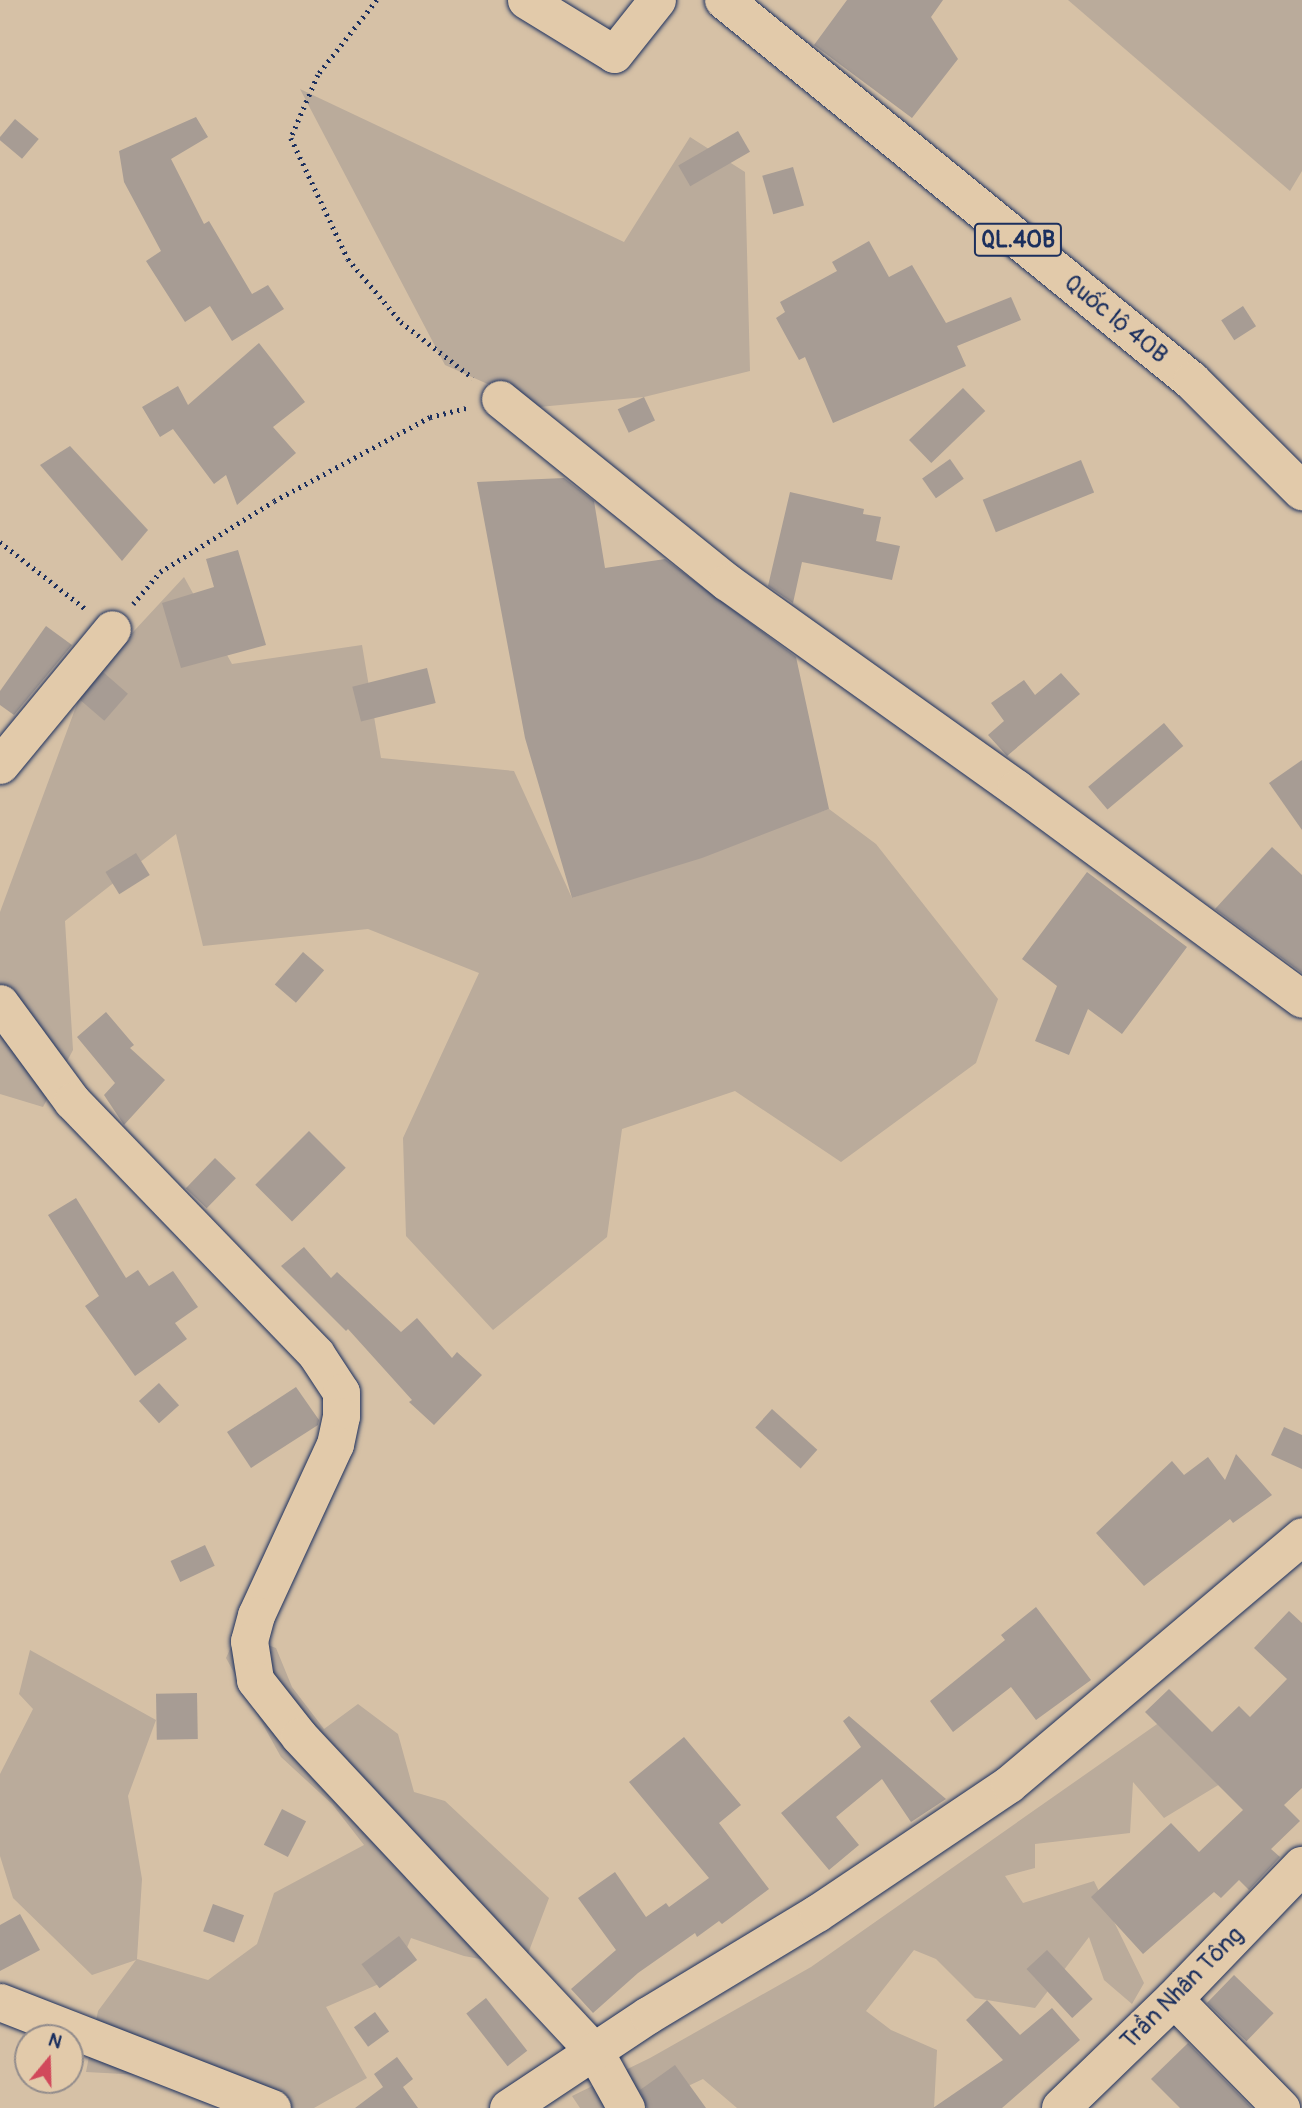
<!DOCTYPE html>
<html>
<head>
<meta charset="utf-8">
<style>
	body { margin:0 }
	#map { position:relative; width:1302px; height:2108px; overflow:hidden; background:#d6c1a6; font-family:Pangolin,sans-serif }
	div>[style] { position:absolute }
	.green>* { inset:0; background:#baab9b }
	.building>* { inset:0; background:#a79c94; transform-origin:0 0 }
	.path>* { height:4.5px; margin-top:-2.25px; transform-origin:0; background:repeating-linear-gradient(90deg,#1b2f5e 0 2px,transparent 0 7px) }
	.roads { filter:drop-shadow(0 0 2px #1b2f5e) drop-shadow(0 0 2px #1b2f5e) }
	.minor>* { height:37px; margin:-18.5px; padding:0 18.5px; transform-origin:18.5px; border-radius:18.5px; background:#e2caaa }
	.tertiary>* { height:38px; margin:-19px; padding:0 19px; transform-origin:19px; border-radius:19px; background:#e2caaa }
	.trunk>* { height:38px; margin:-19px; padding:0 19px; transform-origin:19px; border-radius:19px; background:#e2caaa }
	span { translate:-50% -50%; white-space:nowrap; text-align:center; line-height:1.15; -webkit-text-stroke:5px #e2caaa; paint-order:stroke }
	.shield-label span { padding:2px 5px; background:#e2caaa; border:2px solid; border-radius:5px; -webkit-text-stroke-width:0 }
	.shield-label { font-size:23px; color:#1b2f5e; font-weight:700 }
	.street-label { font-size:24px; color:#1b2f5e }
	.north { position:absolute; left:14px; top:2024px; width:70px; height:70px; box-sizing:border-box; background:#e2caaa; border:2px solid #928c8c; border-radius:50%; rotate:19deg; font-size:19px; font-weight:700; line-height:28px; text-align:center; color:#1b2f5e }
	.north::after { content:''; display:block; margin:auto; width:24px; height:32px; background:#d1495b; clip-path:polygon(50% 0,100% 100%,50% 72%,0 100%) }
</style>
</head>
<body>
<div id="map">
	<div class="green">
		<i style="clip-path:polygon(1068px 0,1302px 0,1302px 171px,1290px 191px)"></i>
		<i style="clip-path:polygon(300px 89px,624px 242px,690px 137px,745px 172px,750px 371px,644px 397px,539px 407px,445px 365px)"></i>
		<i style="clip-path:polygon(184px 577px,232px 664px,362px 645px,381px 758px,514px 771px,572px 898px,829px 809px,876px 844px,998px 999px,976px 1063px,841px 1162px,735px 1091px,622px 1129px,607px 1237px,493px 1330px,406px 1236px,403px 1138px,479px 973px,368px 929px,203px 946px,176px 834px,65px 921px,73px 1050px,43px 1107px,0 1094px,0 912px,84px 685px)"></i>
		<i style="clip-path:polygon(237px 1634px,276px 1648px,292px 1687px,324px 1729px,358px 1704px,398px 1734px,414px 1792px,445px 1801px,549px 1898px,523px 1967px,464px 1956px,411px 1938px,395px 1977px,326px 2007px,367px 2078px,314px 2108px,291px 2108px,219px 2097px,142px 2075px,86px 2072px,98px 2011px,136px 1960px,92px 1975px,13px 1898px,0 1856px,0 1774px,33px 1709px,19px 1694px,30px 1650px,156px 1720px,128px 1796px,142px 1879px,137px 1959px,208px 1980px,257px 1944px,274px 1893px,364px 1845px,332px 1804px,281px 1757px,226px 1658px)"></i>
		<i style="clip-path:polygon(1170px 1715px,1220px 1784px,1164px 1818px,1133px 1782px,1130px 1833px,1035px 1844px,1035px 1868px,1005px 1876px,1023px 1903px,1094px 1881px,1144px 1983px,1132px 2004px,1104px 1980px,1089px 1937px,1035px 2008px,975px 1998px,936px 1959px,914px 1950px,866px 2011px,891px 2030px,937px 2050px,934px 2108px,737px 2108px,703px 2079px,641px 2108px,580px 2108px,572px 2096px,650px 2058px,811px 1967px)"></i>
	</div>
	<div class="building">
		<i style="clip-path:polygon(847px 0,943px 0,931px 17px,958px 59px,912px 118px,814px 45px)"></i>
		<i style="clip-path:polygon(196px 117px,208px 137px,171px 159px,204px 224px,209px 221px,252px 294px,268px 285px,284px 309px,232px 341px,210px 306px,185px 322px,146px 261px,161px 251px,124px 182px,119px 151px)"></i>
		<i style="left:15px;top:119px;width:31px;height:26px;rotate:40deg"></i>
		<i style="left:738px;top:131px;width:24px;height:69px;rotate:60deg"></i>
		<i style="left:793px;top:167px;width:40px;height:32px;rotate:74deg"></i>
		<i style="clip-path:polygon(869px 241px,889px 277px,912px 265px,946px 323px,1011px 297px,1021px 320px,957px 346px,966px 366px,833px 423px,805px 357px,799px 360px,776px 318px,785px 312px,780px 302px,837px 271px,832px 262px)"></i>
		<i style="left:1243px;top:306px;width:24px;height:26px;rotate:57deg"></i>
		<i style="clip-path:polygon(259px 343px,305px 402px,273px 427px,296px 453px,237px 505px,226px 475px,214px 484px,173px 429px,160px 437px,142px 407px,178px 386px,188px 405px)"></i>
		<i style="left:963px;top:388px;width:32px;height:75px;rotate:46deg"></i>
		<i style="left:644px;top:397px;width:26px;height:29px;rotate:65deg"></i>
		<i style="clip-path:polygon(70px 446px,148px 530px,122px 561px,40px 465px)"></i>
		<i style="left:950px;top:459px;width:24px;height:34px;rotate:55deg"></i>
		<i style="left:1081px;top:460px;width:35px;height:106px;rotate:68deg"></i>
		<i style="clip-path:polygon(564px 478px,594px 501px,605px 568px,665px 559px,796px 657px,829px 809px,702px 858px,572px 898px,525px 738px,477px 482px)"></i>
		<i style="clip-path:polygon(790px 492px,864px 509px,863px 514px,881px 517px,876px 541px,900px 546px,892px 580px,802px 562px,793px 603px,768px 586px)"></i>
		<i style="clip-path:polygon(238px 550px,266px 645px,181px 668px,162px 603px,214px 587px,206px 559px)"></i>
		<i style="clip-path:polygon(46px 626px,72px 645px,14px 715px,0 705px,0 691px)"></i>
		<i style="left:427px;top:668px;width:36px;height:77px;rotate:76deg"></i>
		<i style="left:103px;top:672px;width:33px;height:36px;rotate:41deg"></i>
		<i style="clip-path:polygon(1061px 673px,1080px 694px,1007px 756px,988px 735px,1004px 721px,991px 703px,1024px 680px,1035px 695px)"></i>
		<i style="left:1164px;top:723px;width:30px;height:99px;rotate:50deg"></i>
		<i style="clip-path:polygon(1302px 760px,1302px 830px,1269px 783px)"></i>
		<i style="clip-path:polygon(1272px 847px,1302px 875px,1302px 973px,1215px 909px)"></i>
		<i style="left:136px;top:853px;width:26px;height:36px;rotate:58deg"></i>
		<i style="clip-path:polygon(1087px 872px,1187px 947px,1122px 1034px,1088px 1009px,1069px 1055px,1035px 1041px,1057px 986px,1022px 959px)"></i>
		<i style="left:303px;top:952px;width:28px;height:43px;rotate:41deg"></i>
		<i style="clip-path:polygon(106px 1012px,134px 1045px,130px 1048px,165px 1080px,124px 1125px,104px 1095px,115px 1083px,77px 1037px)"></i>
		<i style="left:309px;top:1131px;width:52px;height:76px;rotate:45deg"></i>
		<i style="left:215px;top:1158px;width:29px;height:42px;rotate:44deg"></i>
		<i style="clip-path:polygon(76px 1198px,126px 1278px,138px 1270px,149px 1286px,173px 1271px,198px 1307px,175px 1323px,187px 1339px,135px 1376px,85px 1306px,99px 1296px,48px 1215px)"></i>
		<i style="clip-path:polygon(304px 1247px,331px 1278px,337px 1272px,401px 1332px,417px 1318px,452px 1358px,457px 1352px,482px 1375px,434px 1425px,409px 1402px,412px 1400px,348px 1329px,346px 1331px,281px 1266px)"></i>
		<i style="left:159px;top:1383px;width:30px;height:27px;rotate:48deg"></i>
		<i style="clip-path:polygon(296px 1387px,319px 1420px,318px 1425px,251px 1468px,227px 1432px)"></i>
		<i style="left:772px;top:1409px;width:61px;height:25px;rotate:42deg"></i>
		<i style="clip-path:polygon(1284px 1427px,1302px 1435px,1302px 1469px,1271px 1455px)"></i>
		<i style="clip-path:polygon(1236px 1454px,1272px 1495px,1233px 1523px,1230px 1519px,1144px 1586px,1096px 1533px,1172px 1461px,1184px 1475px,1208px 1457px,1225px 1480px)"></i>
		<i style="left:205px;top:1545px;width:23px;height:38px;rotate:65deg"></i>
		<i style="clip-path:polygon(1036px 1607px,1091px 1680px,1036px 1720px,1011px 1687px,953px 1732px,930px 1701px,1005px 1640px,1001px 1635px)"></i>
		<i style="clip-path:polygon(1289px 1611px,1302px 1623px,1302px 1788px,1284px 1805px,1300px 1821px,1271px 1849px,1280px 1857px,1249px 1890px,1239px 1880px,1221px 1898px,1214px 1892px,1143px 1954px,1091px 1897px,1171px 1823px,1199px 1852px,1243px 1810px,1145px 1712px,1169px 1689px,1212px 1732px,1239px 1706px,1250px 1717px,1287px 1679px,1254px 1648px)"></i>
		<i style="left:197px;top:1693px;width:46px;height:41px;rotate:89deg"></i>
		<i style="clip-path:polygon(849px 1716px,946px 1799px,911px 1822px,882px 1779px,836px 1817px,859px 1845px,829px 1870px,781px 1813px,861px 1747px,843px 1721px)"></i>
		<i style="clip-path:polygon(684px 1737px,741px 1805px,719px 1823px,769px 1889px,722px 1924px,719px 1921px,697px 1937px,695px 1933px,638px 1973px,593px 2013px,571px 1989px,616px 1950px,578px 1898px,615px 1872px,646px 1917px,666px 1903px,669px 1907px,709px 1878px,629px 1782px)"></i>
		<i style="left:282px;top:1809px;width:27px;height:40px;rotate:27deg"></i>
		<i style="left:213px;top:1904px;width:33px;height:29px;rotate:20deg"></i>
		<i style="clip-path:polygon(20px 1914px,40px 1950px,0 1971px,0 1925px)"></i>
		<i style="left:399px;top:1936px;width:30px;height:47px;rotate:53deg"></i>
		<i style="left:1047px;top:1950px;width:67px;height:28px;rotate:47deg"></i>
		<i style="left:1234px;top:1975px;width:55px;height:39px;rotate:44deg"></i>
		<i style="left:486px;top:1998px;width:67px;height:25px;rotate:52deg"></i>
		<i style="clip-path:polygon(987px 2000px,1020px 2035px,1052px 2008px,1080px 2040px,1002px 2108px,933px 2108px,1003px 2060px,966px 2020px)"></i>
		<i style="left:375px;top:2012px;width:24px;height:26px;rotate:54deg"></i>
		<i style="clip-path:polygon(1188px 2043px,1252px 2108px,1180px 2108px,1151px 2079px)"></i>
		<i style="clip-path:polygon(397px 2057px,413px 2079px,403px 2087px,418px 2108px,355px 2108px,383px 2087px,374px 2074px)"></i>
		<i style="clip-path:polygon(675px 2065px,706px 2108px,647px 2108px,640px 2090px)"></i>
	</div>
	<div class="path">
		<i style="left:377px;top:0;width:95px;rotate:128.2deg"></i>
		<i style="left:318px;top:75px;width:69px;rotate:113.2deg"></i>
		<i style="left:291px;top:138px;width:134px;rotate:64.8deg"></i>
		<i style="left:348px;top:259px;width:82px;rotate:49.9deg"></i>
		<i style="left:401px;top:322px;width:91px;rotate:37.9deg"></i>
		<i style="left:0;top:542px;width:110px;rotate:38deg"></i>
		<i style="left:133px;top:604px;width:42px;rotate:-49.8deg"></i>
		<i style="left:160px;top:572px;width:134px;rotate:-31.9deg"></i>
		<i style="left:274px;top:501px;width:177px;rotate:-28.3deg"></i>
		<i style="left:430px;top:417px;width:41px;rotate:-14deg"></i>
	</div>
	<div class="roads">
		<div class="minor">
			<i style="left:526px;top:0;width:103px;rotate:31.5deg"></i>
			<i style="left:614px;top:54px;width:69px;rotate:-51.5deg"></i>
			<i style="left:500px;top:399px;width:292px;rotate:38.9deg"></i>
			<i style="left:727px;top:582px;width:355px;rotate:35.5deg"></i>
			<i style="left:1016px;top:788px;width:355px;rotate:36.4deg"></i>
			<i style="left:0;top:765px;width:176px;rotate:-50.5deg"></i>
			<i style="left:0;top:1003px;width:122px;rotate:53.7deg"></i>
			<i style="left:72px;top:1101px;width:351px;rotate:46deg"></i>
			<i style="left:316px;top:1354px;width:45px;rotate:56.7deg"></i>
			<i style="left:341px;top:1392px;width:24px;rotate:90deg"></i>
			<i style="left:341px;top:1416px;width:29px;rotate:102deg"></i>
			<i style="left:335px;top:1444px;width:188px;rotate:114.8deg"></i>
			<i style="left:256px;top:1615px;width:27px;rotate:105deg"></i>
			<i style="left:249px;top:1641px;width:39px;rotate:81deg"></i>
			<i style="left:255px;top:1680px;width:71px;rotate:51.8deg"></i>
			<i style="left:299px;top:1736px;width:433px;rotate:46.9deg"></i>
			<i style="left:595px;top:2052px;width:64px;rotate:61deg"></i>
			<i style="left:1174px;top:1999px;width:153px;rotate:45.5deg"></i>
			<i style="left:0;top:2002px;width:292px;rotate:21.3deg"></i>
			<i style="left:508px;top:2108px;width:168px;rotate:-33.6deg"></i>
			<i style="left:648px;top:2015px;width:197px;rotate:-31.1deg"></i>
			<i style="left:817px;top:1913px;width:231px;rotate:-33.9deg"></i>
			<i style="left:1009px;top:1784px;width:384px;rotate:-40.2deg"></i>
		</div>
		<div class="tertiary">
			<i style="left:1061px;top:2108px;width:157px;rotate:-44deg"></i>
			<i style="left:1174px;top:1999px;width:185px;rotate:-46.1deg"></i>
		</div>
		<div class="trunk">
			<i style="left:724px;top:0;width:603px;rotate:39.15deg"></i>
			<i style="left:1192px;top:381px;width:156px;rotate:45deg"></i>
		</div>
	</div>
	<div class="shield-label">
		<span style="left:1018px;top:240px">QL.40B</span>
	</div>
	<div class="street-label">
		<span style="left:1116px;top:319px;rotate:39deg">Quốc lộ 40B</span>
		<span style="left:1182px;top:1988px;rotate:-45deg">Trần Nhân Tông</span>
	</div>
	<div class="north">N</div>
</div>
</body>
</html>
